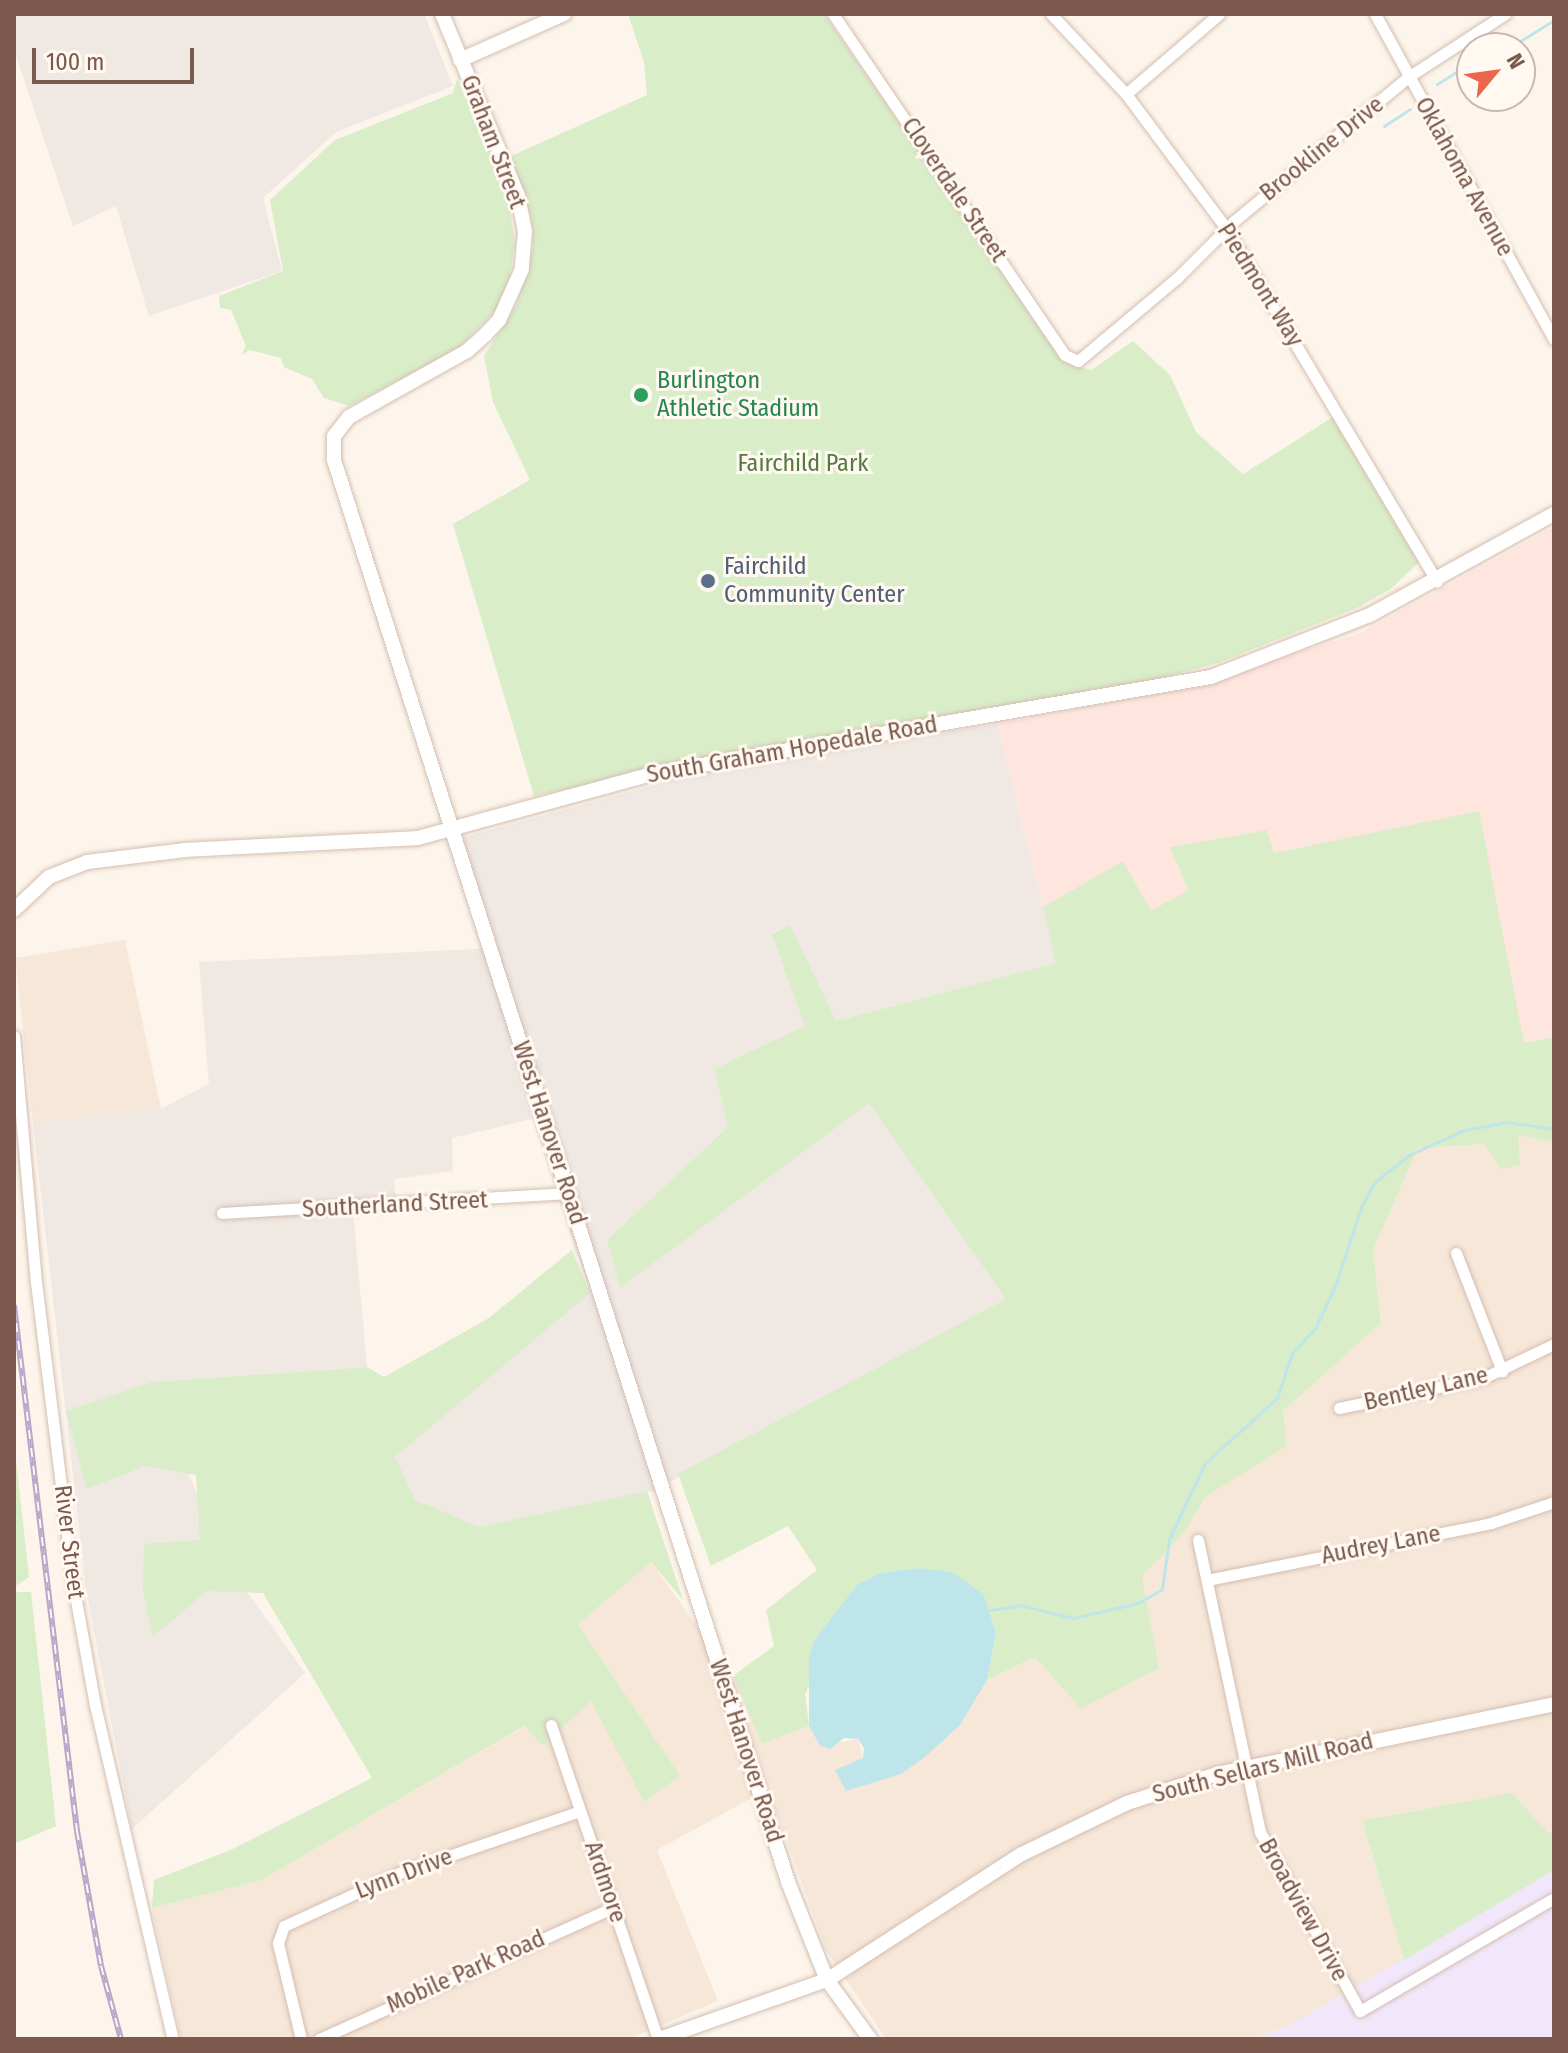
<!DOCTYPE html>
<html>
<head>
<meta charset="utf-8">
<style>
	body { margin:0 }
	#map { position:relative; width:1568px; height:2053px; overflow:hidden; background:#fdf5eb; font-family:"Fira Sans Condensed",sans-serif }
	div>[style] { position:absolute }
	.residential>* { inset:0; background:#f6e7d9 }
	.commercial>* { inset:0; background:#fee6df }
	.industrial>* { inset:0; background:#efe8e3 }
	.education>* { inset:0; background:#f2e7fa }
	.green>* { inset:0; background:#d9edc8 }
	.water>* { inset:0; background:#bee5e9 }
	.stream>* { height:3px; margin:-1.5px; padding:0 1.5px; transform-origin:1.5px; border-radius:1.5px; background:#bee5e9 }
	.roads { filter:drop-shadow(0 0 2px #d4beb2) drop-shadow(0 0 2px #d4beb2) }
	.street>* { height:11px; margin:-5.5px; padding:0 5.5px; transform-origin:5.5px; border-radius:5.5px; background:#fff }
	.secondary>* { height:14px; margin:-7px; padding:0 7px; transform-origin:7px; border-radius:7px; background:#fff }
	.rail>* { height:6px; margin-top:-3px; transform-origin:0; background:repeating-linear-gradient(90deg,#fff9f2 0 9px,#b7a7ca 0 18px); box-sizing:border-box; border-block:2px solid #b7a7ca }
	.dots>* { width:22px; height:22px; translate:-50% -50%; box-sizing:border-box; border:4px solid #fff9f2; border-radius:50% }
	span { translate:-50% -50%; white-space:nowrap; text-align:center; line-height:1.15; -webkit-text-stroke:6px #fff9f2; paint-order:stroke }
	.street-label { font-size:24px; color:#7b594c }
	.leisure-label { font-size:24px; color:#27864d }
	.left { translate:0 -50%; text-align:left }
	.park-label { font-size:24px; color:#557a40 }
	.service-label { font-size:24px; color:#4e5e75 }
	.frame { position:absolute; inset:0; border:16px solid #7b594c; pointer-events:none }
	.north { position:absolute; left:1456px; top:32px; width:80px; height:80px; box-sizing:border-box; background:#fff9f2; border:2px solid #cab9b0; border-radius:50%; rotate:61deg; font-size:22px; font-weight:700; line-height:32px; text-align:center; color:#7b594c }
	.north::after { content:''; display:block; margin:auto; width:28px; height:36px; background:#eb664d; clip-path:polygon(50% 0,100% 100%,50% 72%,0 100%) }
	.scale { position:absolute; left:32px; top:48px; width:162px; height:36px; box-sizing:border-box; border:4px solid #7b594c; border-top:0; padding-left:10px; font-size:24px; line-height:28px; white-space:nowrap; color:#7b594c; -webkit-text-stroke:6px #fff9f2; paint-order:stroke }
</style>
</head>
<body>
<div id="map">
	<div class="residential">
		<i style="clip-path:polygon(125px 940px,161px 1109px,33px 1123px,15px 958px)"></i>
		<i style="clip-path:polygon(1518px 1134px,1554px 1142px,1554px 1832px,1362px 1822px,1404px 1960px,1290px 2025px,1253px 2039px,886px 2039px,826px 1950px,768px 1789px,657px 1850px,718px 2001px,650px 2030px,628px 2039px,181px 2039px,152px 1908px,262px 1880px,525px 1726px,543px 1746px,591px 1700px,644px 1801px,679px 1777px,577px 1623px,651px 1562px,733px 1676px,762px 1744px,809px 1726px,820px 1746px,858px 1739px,863px 1758px,848px 1768px,901px 1774px,960px 1725px,987px 1680px,1035px 1657px,1081px 1709px,1159px 1668px,1142px 1576px,1185px 1532px,1205px 1497px,1287px 1446px,1283px 1411px,1381px 1323px,1373px 1250px,1418px 1148px,1485px 1144px)"></i>
	</div>
	<div class="commercial">
		<i style="clip-path:polygon(1554px 527px,1554px 1037px,1459px 1058px,1411px 827px,1274px 853px,1267px 830px,1170px 847px,1188px 890px,1151px 912px,1123px 862px,1043px 907px,997px 724px,1173px 691px,1361px 633px)"></i>
	</div>
	<div class="industrial">
		<i style="clip-path:polygon(14px 14px,424px 14px,453px 86px,336px 132px,263px 198px,282px 271px,149px 316px,116px 206px,73px 226px,14px 49px)"></i>
		<i style="clip-path:polygon(997px 724px,1057px 963px,835px 1021px,790px 925px,772px 933px,806px 1026px,714px 1069px,728px 1127px,607px 1240px,620px 1287px,870px 1102px,1007px 1299px,653px 1491px,479px 1527px,440px 1511px,424px 1510px,386px 1467px,488px 1352px,590px 1292px,532px 1119px,452px 1138px,453px 1171px,394px 1179px,396px 1202px,353px 1211px,367px 1367px,153px 1382px,221px 1555px,305px 1673px,132px 1829px,86px 1590px,33px 1123px,161px 1109px,209px 1084px,199px 962px,498px 948px,461px 838px,714px 769px)"></i>
	</div>
	<div class="education">
		<i style="clip-path:polygon(1554px 1870px,1554px 2039px,1253px 2039px,1290px 2025px)"></i>
	</div>
	<div class="green">
		<i style="clip-path:polygon(628px 14px,824px 14px,1066px 363px,1091px 370px,1133px 341px,1170px 375px,1196px 432px,1243px 474px,1333px 417px,1419px 562px,1392px 588px,1359px 607px,1218px 663px,1145px 682px,815px 738px,534px 796px,453px 524px,530px 480px,493px 402px,484px 356px,517px 304px,533px 246px,532px 220px,509px 157px,647px 95px,644px 62px)"></i>
		<i style="clip-path:polygon(457px 79px,501px 176px,511px 217px,515px 243px,508px 289px,497px 309px,457px 350px,349px 406px,324px 398px,312px 379px,284px 367px,281px 358px,250px 350px,241px 355px,246px 346px,231px 310px,220px 308px,219px 296px,283px 271px,270px 200px,335px 140px,453px 93px)"></i>
		<i style="clip-path:polygon(1479px 811px,1524px 1043px,1554px 1037px,1554px 1142px,1518px 1135px,1520px 1165px,1501px 1169px,1485px 1144px,1418px 1148px,1373px 1250px,1381px 1323px,1283px 1411px,1287px 1446px,1205px 1497px,1185px 1532px,1142px 1576px,1159px 1668px,1081px 1709px,1035px 1657px,987px 1680px,996px 1633px,984px 1595px,918px 1568px,881px 1573px,859px 1583px,805px 1694px,809px 1726px,762px 1744px,733px 1676px,774px 1646px,766px 1610px,817px 1570px,788px 1526px,711px 1566px,678px 1474px,1006px 1299px,869px 1103px,620px 1288px,607px 1240px,728px 1127px,714px 1069px,805px 1026px,772px 934px,790px 925px,836px 1021px,1056px 963px,1043px 907px,1123px 861px,1151px 911px,1188px 890px,1170px 847px,1267px 830px,1274px 853px)"></i>
		<i style="clip-path:polygon(572px 1250px,590px 1293px,395px 1457px,415px 1500px,479px 1527px,647px 1491px,683px 1600px,651px 1562px,578px 1624px,680px 1776px,644px 1802px,591px 1701px,543px 1746px,524px 1726px,262px 1880px,152px 1908px,154px 1880px,233px 1849px,372px 1778px,263px 1593px,207px 1591px,153px 1637px,143px 1591px,144px 1544px,200px 1540px,196px 1475px,145px 1466px,87px 1489px,66px 1411px,152px 1382px,367px 1367px,384px 1377px,489px 1318px)"></i>
		<i style="clip-path:polygon(14px 1443px,29px 1577px,14px 1587px)"></i>
		<i style="clip-path:polygon(14px 1592px,31px 1592px,56px 1826px,14px 1844px)"></i>
		<i style="clip-path:polygon(1512px 1793px,1547px 1832px,1554px 1832px,1554px 1870px,1404px 1960px,1362px 1821px)"></i>
	</div>
	<div class="water">
		<i style="clip-path:polygon(918px 1568px,952px 1572px,984px 1595px,996px 1633px,987px 1680px,960px 1725px,925px 1757px,901px 1774px,846px 1791px,835px 1770px,863px 1758px,864px 1748px,858px 1739px,844px 1738px,830px 1749px,820px 1746px,809px 1726px,809px 1657px,815px 1639px,859px 1583px,881px 1573px)"></i>
	</div>
	<div class="stream">
		<i style="left:1509px;top:48px;width:53px;rotate:-31.9deg"></i>
		<i style="left:1437px;top:84px;width:41px;rotate:-32.2deg"></i>
		<i style="left:1384px;top:126px;width:31px;rotate:-33deg"></i>
		<i style="left:990px;top:1610px;width:30px;rotate:-9deg"></i>
		<i style="left:1020px;top:1605px;width:55px;rotate:13.8deg"></i>
		<i style="left:1073px;top:1618px;width:67px;rotate:-13deg"></i>
		<i style="left:1138px;top:1603px;width:28px;rotate:-30deg"></i>
		<i style="left:1162px;top:1589px;width:50px;rotate:-82deg"></i>
		<i style="left:1169px;top:1539px;width:84px;rotate:-64.7deg"></i>
		<i style="left:1205px;top:1463px;width:97px;rotate:-42.1deg"></i>
		<i style="left:1277px;top:1398px;width:47px;rotate:-71.6deg"></i>
		<i style="left:1292px;top:1353px;width:35px;rotate:-47deg"></i>
		<i style="left:1316px;top:1327px;width:45px;rotate:-65.1deg"></i>
		<i style="left:1335px;top:1286px;width:85px;rotate:-71.6deg"></i>
		<i style="left:1362px;top:1205px;width:26px;rotate:-61deg"></i>
		<i style="left:1375px;top:1182px;width:43px;rotate:-38.5deg"></i>
		<i style="left:1409px;top:1155px;width:60px;rotate:-24.4deg"></i>
		<i style="left:1464px;top:1130px;width:44px;rotate:-10.5deg"></i>
		<i style="left:1507px;top:1122px;width:48px;rotate:8.5deg"></i>
	</div>
	<div class="roads">
		<div class="street">
			<i style="left:833px;top:14px;width:412px;rotate:55.8deg"></i>
			<i style="left:1065px;top:355px;width:14px;rotate:25deg"></i>
			<i style="left:1078px;top:361px;width:129px;rotate:-40deg"></i>
			<i style="left:1177px;top:278px;width:81px;rotate:-45deg"></i>
			<i style="left:1234px;top:221px;width:226px;rotate:-39.6deg"></i>
			<i style="left:1408px;top:77px;width:116px;rotate:-33deg"></i>
			<i style="left:1051px;top:14px;width:110px;rotate:46.8deg"></i>
			<i style="left:1126px;top:94px;width:171px;rotate:53.3deg"></i>
			<i style="left:1228px;top:231px;width:408px;rotate:59.2deg"></i>
			<i style="left:1375px;top:14px;width:371px;rotate:61.2deg"></i>
			<i style="left:1126px;top:94px;width:123px;rotate:-40.7deg"></i>
			<i style="left:14px;top:1036px;width:247px;rotate:84.9deg"></i>
			<i style="left:36px;top:1282px;width:304px;rotate:83deg"></i>
			<i style="left:73px;top:1584px;width:123px;rotate:79.7deg"></i>
			<i style="left:95px;top:1705px;width:343px;rotate:76.9deg"></i>
			<i style="left:222px;top:1213px;width:347px;rotate:-3.3deg"></i>
			<i style="left:1456px;top:1253px;width:127px;rotate:68.7deg"></i>
			<i style="left:1339px;top:1408px;width:147px;rotate:-11.8deg"></i>
			<i style="left:1483px;top:1378px;width:79px;rotate:-25.6deg"></i>
			<i style="left:1198px;top:1540px;width:299px;rotate:78deg"></i>
			<i style="left:1260px;top:1832px;width:205px;rotate:60.8deg"></i>
			<i style="left:1360px;top:2011px;width:225px;rotate:-30.2deg"></i>
			<i style="left:1207px;top:1580px;width:290px;rotate:-11.3deg"></i>
			<i style="left:1491px;top:1523px;width:66px;rotate:-18.4deg"></i>
			<i style="left:551px;top:1725px;width:332px;rotate:71.2deg"></i>
			<i style="left:301px;top:2039px;width:99px;rotate:-103.5deg"></i>
			<i style="left:278px;top:1943px;width:18px;rotate:-71deg"></i>
			<i style="left:284px;top:1926px;width:127px;rotate:-24.7deg"></i>
			<i style="left:399px;top:1873px;width:191px;rotate:-18.9deg"></i>
			<i style="left:319px;top:2039px;width:323px;rotate:-24.1deg"></i>
		</div>
		<div class="secondary">
			<i style="left:442px;top:14px;width:197px;rotate:67.3deg"></i>
			<i style="left:518px;top:196px;width:36px;rotate:79deg"></i>
			<i style="left:525px;top:231px;width:38px;rotate:95deg"></i>
			<i style="left:522px;top:269px;width:56px;rotate:114.3deg"></i>
			<i style="left:499px;top:320px;width:19px;rotate:133deg"></i>
			<i style="left:486px;top:334px;width:25px;rotate:138deg"></i>
			<i style="left:467px;top:351px;width:135px;rotate:150.8deg"></i>
			<i style="left:349px;top:417px;width:24px;rotate:128deg"></i>
			<i style="left:334px;top:436px;width:24px;rotate:90deg"></i>
			<i style="left:334px;top:460px;width:1493px;rotate:72.29deg"></i>
			<i style="left:788px;top:1882px;width:105px;rotate:68.3deg"></i>
			<i style="left:827px;top:1980px;width:73px;rotate:53.9deg"></i>
			<i style="left:460px;top:60px;width:114px;rotate:-23.9deg"></i>
			<i style="left:14px;top:910px;width:48px;rotate:-43.3deg"></i>
			<i style="left:49px;top:877px;width:41px;rotate:-21.5deg"></i>
			<i style="left:87px;top:862px;width:99px;rotate:-7deg"></i>
			<i style="left:185px;top:850px;width:233px;rotate:-2.9deg"></i>
			<i style="left:418px;top:838px;width:246px;rotate:-15.3deg"></i>
			<i style="left:655px;top:773px;width:564px;rotate:-9.8deg"></i>
			<i style="left:1211px;top:677px;width:171px;rotate:-21.3deg"></i>
			<i style="left:1370px;top:615px;width:210px;rotate:-28.8deg"></i>
			<i style="left:659px;top:2039px;width:178px;rotate:-19.4deg"></i>
			<i style="left:827px;top:1980px;width:232px;rotate:-32.9deg"></i>
			<i style="left:1022px;top:1854px;width:117px;rotate:-25.9deg"></i>
			<i style="left:1127px;top:1803px;width:95px;rotate:-17.9deg"></i>
			<i style="left:1217px;top:1774px;width:344px;rotate:-11.7deg"></i>
		</div>
	</div>
	<div class="rail">
		<i style="left:14px;top:1305px;width:530px;rotate:83.17deg"></i>
		<i style="left:77px;top:1831px;width:137px;rotate:79.9deg"></i>
		<i style="left:101px;top:1966px;width:76px;rotate:74.7deg"></i>
	</div>
	<div class="dots">
		<i style="left:641px;top:395px;background:#2e9e5b"></i>
		<i style="left:708px;top:581px;background:#5c6f8a"></i>
	</div>
	<div class="street-label">
		<span style="left:493px;top:142px;rotate:69deg">Graham Street</span>
		<span style="left:1322px;top:149px;rotate:-39deg">Brookline Drive</span>
		<span style="left:1464px;top:177px;rotate:61deg">Oklahoma Avenue</span>
		<span style="left:954px;top:190px;rotate:56deg">Cloverdale Street</span>
		<span style="left:1260px;top:285px;rotate:58deg">Piedmont Way</span>
		<span style="left:792px;top:750px;rotate:-10deg">South Graham Hopedale Road</span>
		<span style="left:549px;top:1133px;rotate:72deg">West Hanover Road</span>
		<span style="left:395px;top:1205px;rotate:-3deg">Southerland Street</span>
		<span style="left:1426px;top:1389px;rotate:-13deg">Bentley Lane</span>
		<span style="left:69px;top:1542px;rotate:83deg">River Street</span>
		<span style="left:1381px;top:1545px;rotate:-11deg">Audrey Lane</span>
		<span style="left:746px;top:1751px;rotate:72deg">West Hanover Road</span>
		<span style="left:1263px;top:1768px;rotate:-14deg">South Sellars Mill Road</span>
		<span style="left:404px;top:1874px;rotate:-21deg">Lynn Drive</span>
		<span style="left:605px;top:1882px;rotate:71deg">Ardmore</span>
		<span style="left:1303px;top:1910px;rotate:61deg">Broadview Drive</span>
		<span style="left:466px;top:1972px;rotate:-24deg">Mobile Park Road</span>
	</div>
	<div class="leisure-label">
		<span class="left" style="left:657px;top:395px">Burlington<br>Athletic Stadium</span>
	</div>
	<div class="park-label">
		<span style="left:803px;top:464px">Fairchild Park</span>
	</div>
	<div class="service-label">
		<span class="left" style="left:724px;top:581px">Fairchild<br>Community Center</span>
	</div>
	<div class="frame"></div>
	<div class="north">N</div>
	<div class="scale">100 m</div>
</div>
</body>
</html>
